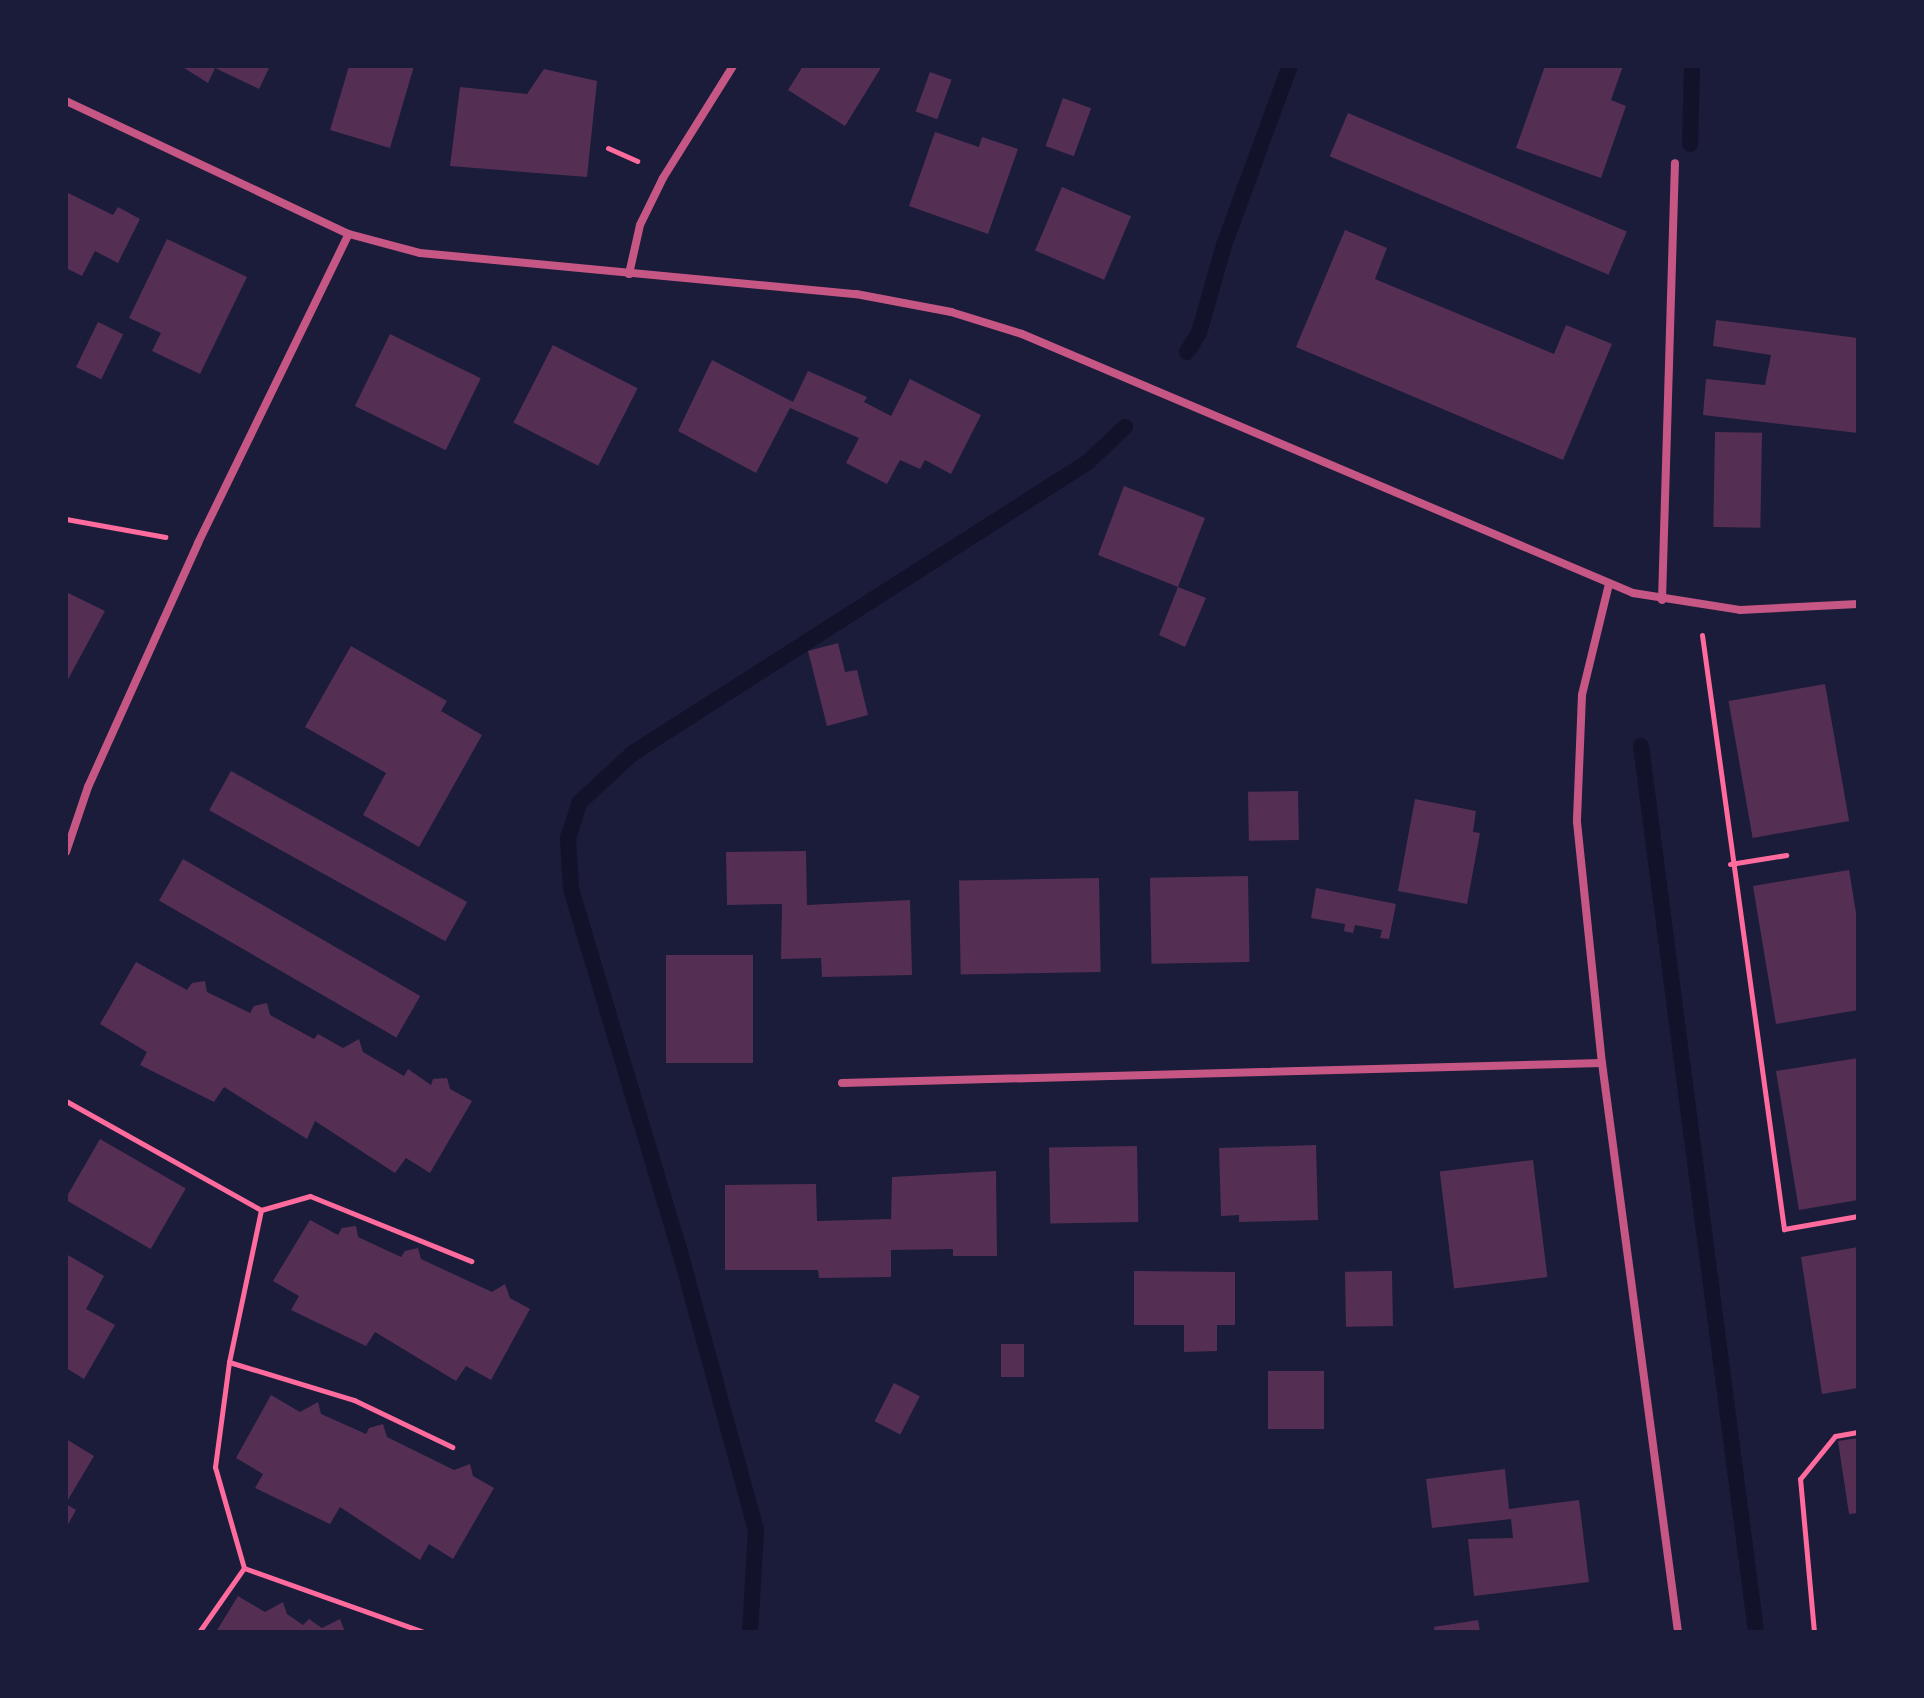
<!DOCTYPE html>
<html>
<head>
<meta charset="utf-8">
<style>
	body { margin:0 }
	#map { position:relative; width:1924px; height:1698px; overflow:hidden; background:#1b1b3a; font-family:Signika,sans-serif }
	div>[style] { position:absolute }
	.stream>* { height:16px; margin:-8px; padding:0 8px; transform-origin:8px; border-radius:8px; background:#12122b }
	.building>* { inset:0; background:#542f53; transform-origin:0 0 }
	.path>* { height:5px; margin:-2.5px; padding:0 2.5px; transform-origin:2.5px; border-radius:2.5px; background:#ff6b9d }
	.minor>* { height:8px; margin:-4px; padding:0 4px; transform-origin:4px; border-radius:4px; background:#c65784 }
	span { translate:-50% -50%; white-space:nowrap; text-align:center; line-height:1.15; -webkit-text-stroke:8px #1b1b3a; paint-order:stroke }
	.frame { position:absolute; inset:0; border:68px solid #1b1b3a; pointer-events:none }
</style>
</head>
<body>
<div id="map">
	<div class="stream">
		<i style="left:1690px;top:144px;width:78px;rotate:-88.5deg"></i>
		<i style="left:1187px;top:352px;width:22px;rotate:-58deg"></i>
		<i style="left:1199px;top:333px;width:91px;rotate:-74.1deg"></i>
		<i style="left:1224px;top:245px;width:191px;rotate:-69.8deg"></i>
		<i style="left:1641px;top:746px;width:893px;rotate:82.6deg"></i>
		<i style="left:750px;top:1632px;width:102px;rotate:-86.6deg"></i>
		<i style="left:756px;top:1530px;width:291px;rotate:-105.3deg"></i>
		<i style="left:679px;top:1249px;width:376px;rotate:-106.7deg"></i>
		<i style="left:571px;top:889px;width:51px;rotate:-93.4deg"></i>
		<i style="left:568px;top:838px;width:38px;rotate:-72deg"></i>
		<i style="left:580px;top:802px;width:72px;rotate:-42.8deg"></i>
		<i style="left:633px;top:753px;width:540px;rotate:-32.6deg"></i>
		<i style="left:1088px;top:462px;width:51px;rotate:-43.4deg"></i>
	</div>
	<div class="building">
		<i style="clip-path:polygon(181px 66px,270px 66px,259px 89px,215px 68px,208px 83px)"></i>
		<i style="clip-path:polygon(349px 66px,414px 66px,390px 148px,330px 130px)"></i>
		<i style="clip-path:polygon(803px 66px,882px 66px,845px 126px,788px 90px)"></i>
		<i style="clip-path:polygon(1545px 66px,1623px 66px,1611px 100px,1626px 106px,1601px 178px,1516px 148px)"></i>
		<i style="clip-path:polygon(544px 69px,597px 81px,587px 177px,450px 166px,460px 87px,527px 94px)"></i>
		<i style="left:930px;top:72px;width:23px;height:42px;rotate:20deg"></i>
		<i style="left:1063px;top:98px;width:30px;height:51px;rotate:20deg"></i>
		<i style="left:1348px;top:113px;width:303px;height:47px;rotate:23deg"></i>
		<i style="clip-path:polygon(935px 132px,979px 147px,982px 137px,1018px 149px,988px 234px,909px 206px)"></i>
		<i style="left:1062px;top:187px;width:75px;height:69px;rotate:23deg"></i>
		<i style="clip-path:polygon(66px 192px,113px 215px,118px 207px,140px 219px,118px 263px,95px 251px,82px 276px,66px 268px)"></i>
		<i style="clip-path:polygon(1345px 230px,1387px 248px,1375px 279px,1554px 354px,1566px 325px,1612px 344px,1563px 460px,1296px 347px)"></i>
		<i style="clip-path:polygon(167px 239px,247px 277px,200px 374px,152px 351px,161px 333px,129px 318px)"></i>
		<i style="clip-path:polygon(1716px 320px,1858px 338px,1858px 433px,1703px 415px,1706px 379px,1765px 385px,1771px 355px,1713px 346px)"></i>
		<i style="left:98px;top:322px;width:28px;height:50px;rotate:26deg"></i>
		<i style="left:390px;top:334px;width:101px;height:80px;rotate:26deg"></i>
		<i style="left:553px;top:345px;width:95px;height:87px;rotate:27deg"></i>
		<i style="clip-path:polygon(712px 360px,793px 402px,808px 371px,867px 397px,864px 402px,891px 416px,910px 379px,981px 415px,951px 474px,925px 460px,920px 469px,900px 460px,887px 484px,846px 463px,859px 438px,790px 408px,756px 473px,678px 431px)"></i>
		<i style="left:1715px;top:432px;width:47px;height:95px;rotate:1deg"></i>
		<i style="clip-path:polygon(1124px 486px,1205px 518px,1178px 587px,1206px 598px,1185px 647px,1159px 635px,1178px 587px,1098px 555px)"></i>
		<i style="clip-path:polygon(66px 592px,105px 611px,66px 683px)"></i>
		<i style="clip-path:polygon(838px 643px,845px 672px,857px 670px,868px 715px,827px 726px,808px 651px)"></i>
		<i style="clip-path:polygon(351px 646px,447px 701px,441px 711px,482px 735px,419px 847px,363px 815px,386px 773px,305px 727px)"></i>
		<i style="left:1825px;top:684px;width:139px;height:98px;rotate:80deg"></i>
		<i style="left:231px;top:771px;width:270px;height:45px;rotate:29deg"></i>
		<i style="left:1298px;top:791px;width:49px;height:50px;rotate:89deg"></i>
		<i style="clip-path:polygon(1415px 799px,1476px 811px,1473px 832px,1480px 833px,1467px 904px,1398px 891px)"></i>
		<i style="clip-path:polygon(806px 851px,807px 905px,910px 900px,912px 975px,822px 977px,821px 958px,781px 959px,782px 904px,727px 905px,726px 852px)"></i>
		<i style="left:183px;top:859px;width:274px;height:48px;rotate:30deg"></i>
		<i style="clip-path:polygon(1849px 870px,1858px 925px,1858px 1010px,1776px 1024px,1753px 886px)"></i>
		<i style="left:1248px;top:876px;width:86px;height:98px;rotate:89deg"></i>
		<i style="left:1099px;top:878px;width:94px;height:140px;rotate:89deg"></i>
		<i style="clip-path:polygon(1316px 888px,1396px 904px,1389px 939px,1380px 938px,1382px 930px,1355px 925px,1353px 933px,1344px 931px,1345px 924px,1311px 918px)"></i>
		<i style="left:666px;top:955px;width:87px;height:108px"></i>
		<i style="clip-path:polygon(136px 962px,187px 990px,192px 983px,205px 981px,207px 992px,250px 1013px,254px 1006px,267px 1003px,270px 1015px,314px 1039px,318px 1034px,343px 1048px,359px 1039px,363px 1052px,404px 1076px,408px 1069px,431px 1085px,433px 1079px,447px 1078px,450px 1089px,472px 1101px,430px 1173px,406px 1158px,395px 1173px,315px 1121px,307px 1139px,224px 1087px,214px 1102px,140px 1065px,147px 1052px,100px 1024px)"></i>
		<i style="clip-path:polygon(1858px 1058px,1858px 1200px,1799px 1210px,1776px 1071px)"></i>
		<i style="left:100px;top:1139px;width:99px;height:70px;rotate:30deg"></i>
		<i style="clip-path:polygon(1316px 1145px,1318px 1220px,1239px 1222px,1239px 1215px,1221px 1216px,1219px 1148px)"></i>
		<i style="left:1137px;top:1146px;width:76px;height:88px;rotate:89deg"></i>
		<i style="left:1533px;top:1160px;width:118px;height:94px;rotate:83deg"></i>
		<i style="clip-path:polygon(996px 1171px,997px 1256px,953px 1256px,953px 1249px,891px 1250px,891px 1277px,819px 1278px,818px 1270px,725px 1270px,725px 1185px,816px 1184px,817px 1221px,891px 1219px,892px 1177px)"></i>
		<i style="clip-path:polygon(310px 1220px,338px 1235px,342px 1228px,356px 1226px,358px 1237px,401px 1257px,405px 1251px,418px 1248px,421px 1259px,492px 1292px,505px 1284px,510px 1298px,530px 1309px,491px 1380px,466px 1366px,456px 1381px,375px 1332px,366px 1346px,291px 1310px,299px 1296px,273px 1281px)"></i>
		<i style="clip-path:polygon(1858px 1247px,1858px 1388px,1822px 1394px,1801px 1257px)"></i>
		<i style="clip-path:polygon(66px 1254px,104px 1276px,86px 1309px,115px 1325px,84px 1379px,66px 1368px)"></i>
		<i style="clip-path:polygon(1134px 1271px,1235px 1272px,1235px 1325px,1217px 1325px,1217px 1351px,1184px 1352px,1184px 1325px,1134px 1325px)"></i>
		<i style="left:1392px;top:1271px;width:55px;height:47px;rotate:89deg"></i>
		<i style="left:1024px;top:1344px;width:33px;height:23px;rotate:90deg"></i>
		<i style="left:1268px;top:1371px;width:56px;height:58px"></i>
		<i style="left:894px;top:1383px;width:29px;height:43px;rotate:27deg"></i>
		<i style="clip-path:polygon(271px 1395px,300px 1412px,318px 1402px,321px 1414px,366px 1434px,369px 1428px,383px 1424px,387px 1437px,454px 1470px,470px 1464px,473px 1476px,494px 1488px,453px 1559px,429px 1544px,420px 1560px,340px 1507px,330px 1524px,255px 1488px,263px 1474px,236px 1458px)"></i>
		<i style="clip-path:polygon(1858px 1438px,1858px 1513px,1849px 1514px,1838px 1441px)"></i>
		<i style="clip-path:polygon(66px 1439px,94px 1456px,66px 1503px)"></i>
		<i style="clip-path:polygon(1505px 1469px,1509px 1509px,1579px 1500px,1589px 1582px,1474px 1596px,1468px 1539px,1513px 1538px,1511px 1519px,1432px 1528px,1426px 1479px)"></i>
		<i style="clip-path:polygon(66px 1504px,76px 1510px,66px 1528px)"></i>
		<i style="clip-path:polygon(238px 1596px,265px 1612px,283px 1602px,287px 1614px,303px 1625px,309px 1619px,322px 1628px,340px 1619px,345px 1632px,216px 1632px)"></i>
		<i style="clip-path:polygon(1478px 1620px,1480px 1632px,1435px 1632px,1434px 1627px)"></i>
	</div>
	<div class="path">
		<i style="left:608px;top:148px;width:32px;rotate:24deg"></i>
		<i style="left:66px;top:519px;width:101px;rotate:10.3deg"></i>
		<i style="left:1702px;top:635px;width:600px;rotate:82.14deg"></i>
		<i style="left:1784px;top:1229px;width:75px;rotate:-10deg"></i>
		<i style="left:1730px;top:864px;width:57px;rotate:-9.1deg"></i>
		<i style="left:66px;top:1101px;width:223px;rotate:29.2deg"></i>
		<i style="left:261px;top:1210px;width:51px;rotate:-15.9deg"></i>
		<i style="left:310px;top:1196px;width:174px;rotate:22deg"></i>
		<i style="left:261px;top:1210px;width:155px;rotate:101.9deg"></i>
		<i style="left:229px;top:1362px;width:131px;rotate:16.9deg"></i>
		<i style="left:354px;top:1400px;width:109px;rotate:25.6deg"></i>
		<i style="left:229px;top:1362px;width:106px;rotate:97.6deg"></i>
		<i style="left:215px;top:1467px;width:105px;rotate:74deg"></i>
		<i style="left:199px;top:1632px;width:78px;rotate:-54.9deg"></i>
		<i style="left:244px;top:1568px;width:191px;rotate:19.6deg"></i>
		<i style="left:1814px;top:1632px;width:154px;rotate:-95.2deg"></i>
		<i style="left:1800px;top:1479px;width:55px;rotate:-50.9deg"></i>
		<i style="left:1835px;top:1436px;width:23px;rotate:-10deg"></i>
	</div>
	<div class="minor">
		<i style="left:66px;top:101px;width:313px;rotate:25.2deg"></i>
		<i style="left:349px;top:234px;width:73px;rotate:15deg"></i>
		<i style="left:420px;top:253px;width:438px;rotate:5.4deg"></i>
		<i style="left:856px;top:294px;width:97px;rotate:10.7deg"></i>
		<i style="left:951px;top:312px;width:74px;rotate:17.2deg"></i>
		<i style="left:1022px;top:334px;width:664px;rotate:22.97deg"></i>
		<i style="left:1633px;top:593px;width:108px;rotate:9deg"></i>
		<i style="left:1740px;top:610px;width:118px;rotate:-2.9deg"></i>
		<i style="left:629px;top:274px;width:50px;rotate:-77.3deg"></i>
		<i style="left:640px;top:225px;width:52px;rotate:-63.9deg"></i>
		<i style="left:663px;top:178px;width:132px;rotate:-58deg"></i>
		<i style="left:1609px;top:584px;width:114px;rotate:103.7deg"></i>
		<i style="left:1582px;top:695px;width:127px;rotate:92.3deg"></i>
		<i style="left:1577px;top:822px;width:242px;rotate:84.1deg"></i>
		<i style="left:1602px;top:1063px;width:574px;rotate:82.39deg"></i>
		<i style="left:1662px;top:600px;width:437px;rotate:-88.3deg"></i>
		<i style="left:66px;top:852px;width:69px;rotate:-71.3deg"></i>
		<i style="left:88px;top:787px;width:268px;rotate:-65.7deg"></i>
		<i style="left:198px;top:543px;width:344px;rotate:-64deg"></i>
		<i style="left:842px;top:1083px;width:760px;rotate:-1.51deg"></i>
	</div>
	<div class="frame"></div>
</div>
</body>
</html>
